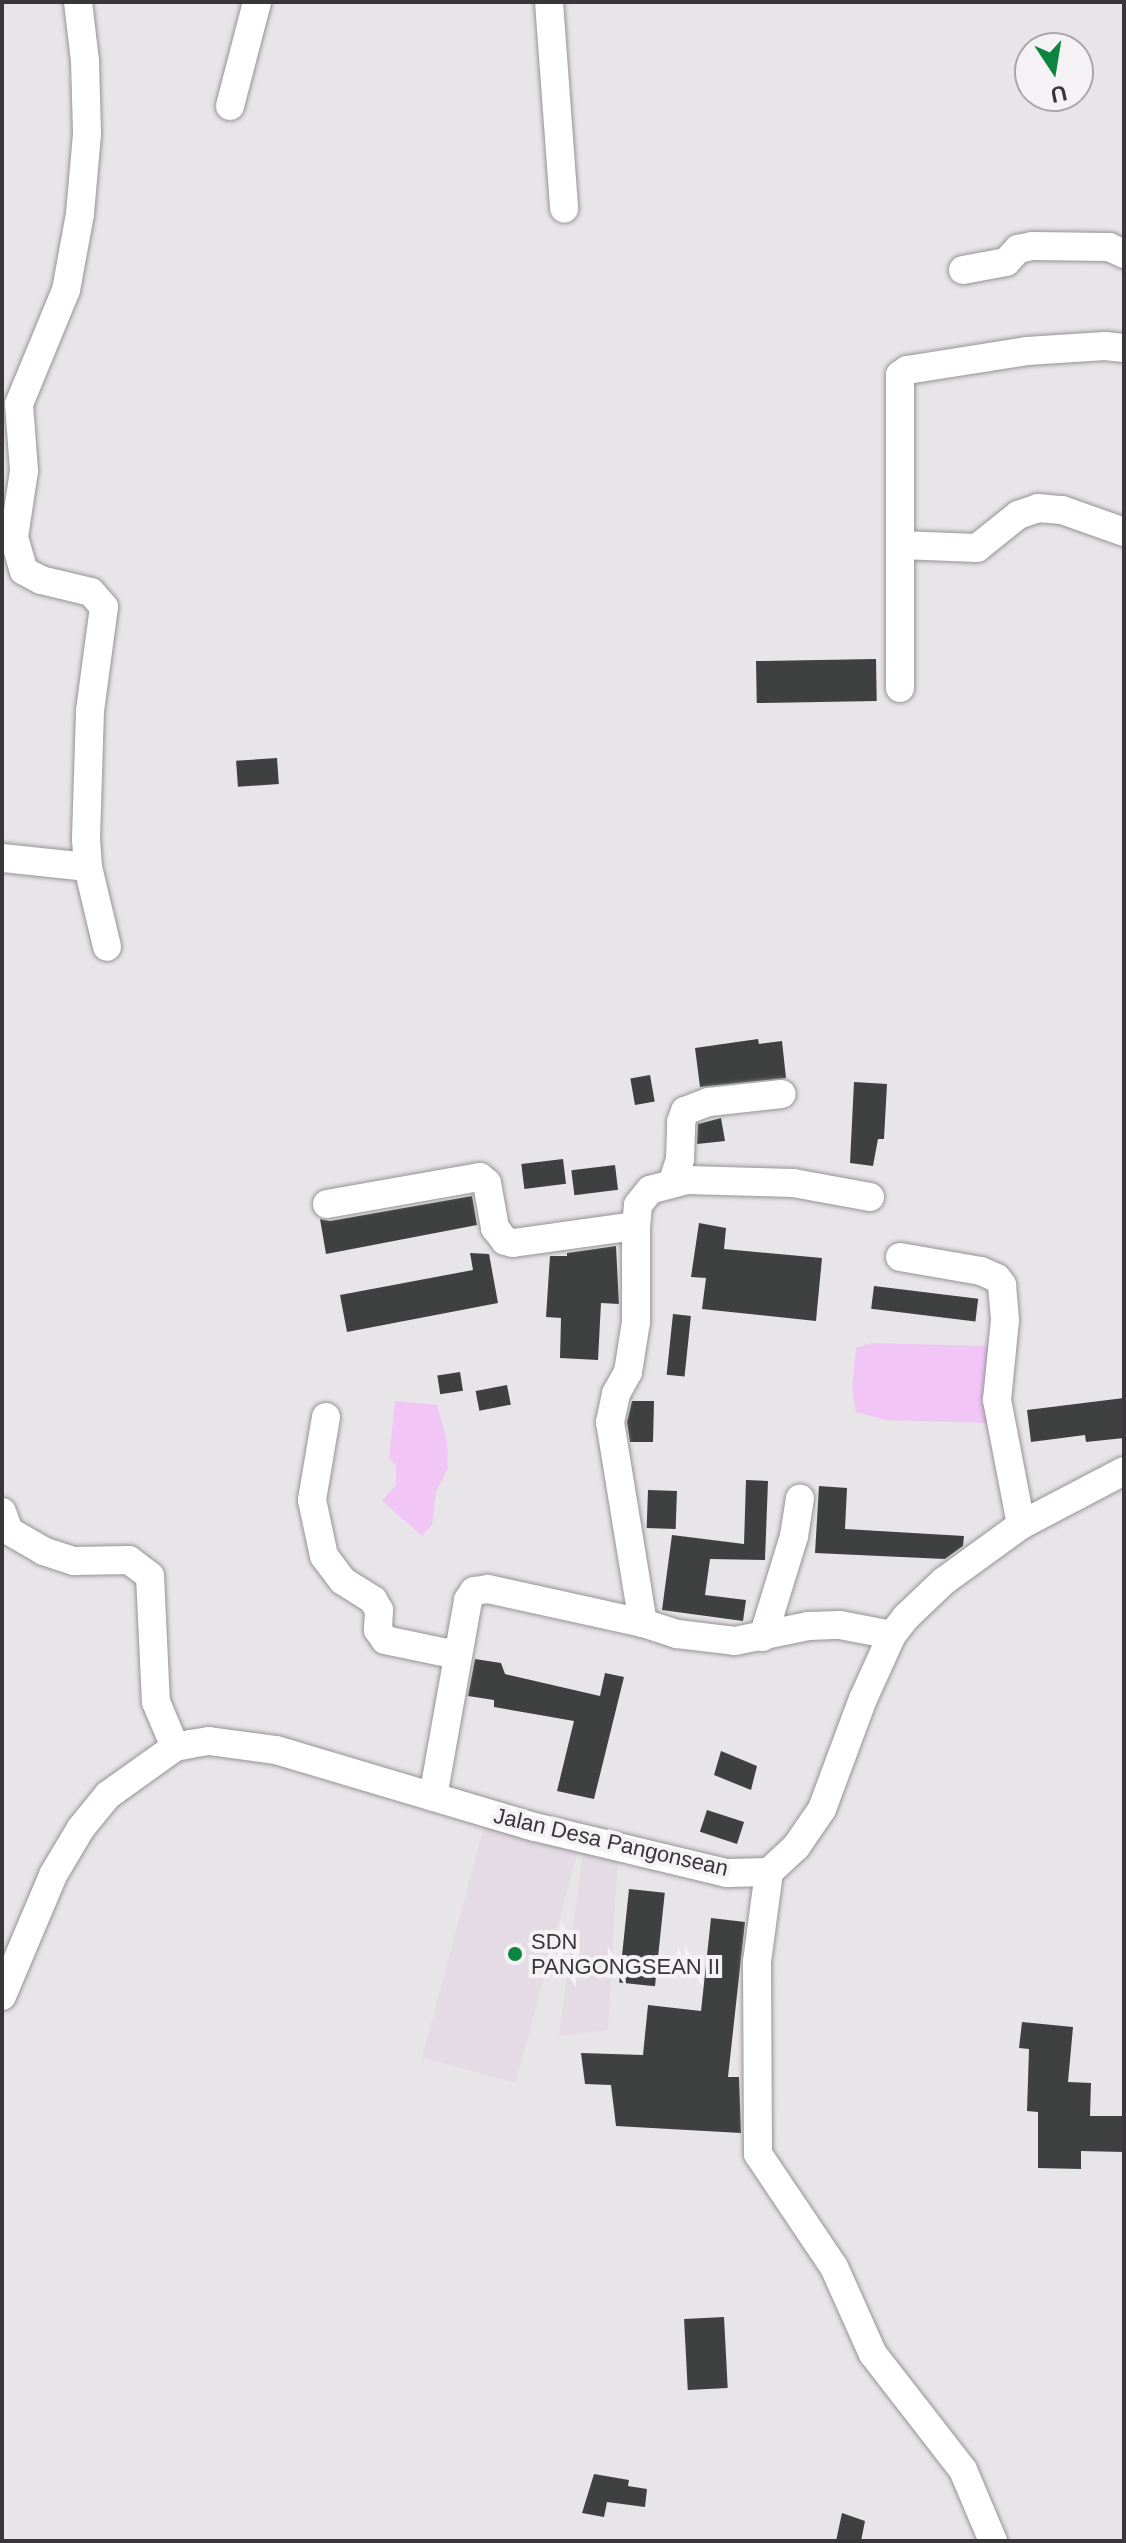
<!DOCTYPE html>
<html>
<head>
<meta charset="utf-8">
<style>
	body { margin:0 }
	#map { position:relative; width:1126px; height:2543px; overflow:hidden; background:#e8e5e8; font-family:Helvetica,sans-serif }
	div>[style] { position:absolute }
	.built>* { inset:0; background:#e4dbe5; transform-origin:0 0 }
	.green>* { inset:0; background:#f2c5f7 }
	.building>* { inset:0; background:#3e413f; transform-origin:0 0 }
	.roads { filter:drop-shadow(0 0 2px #969396) drop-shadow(0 0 2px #969396) }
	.minor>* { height:28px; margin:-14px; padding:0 14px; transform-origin:14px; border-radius:14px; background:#fff }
	.dots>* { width:22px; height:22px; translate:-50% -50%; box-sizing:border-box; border:4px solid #f5f2f5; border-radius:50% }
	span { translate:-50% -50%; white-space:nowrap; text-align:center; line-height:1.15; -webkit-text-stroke:8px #f5f2f5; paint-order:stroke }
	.street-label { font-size:22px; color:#383638 }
	.poi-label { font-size:22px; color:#383638 }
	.left { translate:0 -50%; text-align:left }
	.frame { position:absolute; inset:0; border:4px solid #383638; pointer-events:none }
	.north { position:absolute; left:1014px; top:32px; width:80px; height:80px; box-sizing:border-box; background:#f5f2f5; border:2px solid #a9a7a9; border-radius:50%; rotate:168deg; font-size:22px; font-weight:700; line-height:32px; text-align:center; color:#383638 }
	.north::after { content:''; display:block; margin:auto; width:28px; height:36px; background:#0d853e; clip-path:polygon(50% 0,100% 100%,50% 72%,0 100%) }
</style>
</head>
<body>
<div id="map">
	<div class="built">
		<i style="left:486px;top:1819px;width:97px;height:247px;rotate:15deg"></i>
		<i style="clip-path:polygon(584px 1844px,618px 1855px,608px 2030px,559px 2036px)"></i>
	</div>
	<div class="green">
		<i style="clip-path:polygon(871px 1343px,992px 1346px,989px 1423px,886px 1420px,856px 1412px,852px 1388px,856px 1348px)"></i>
		<i style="clip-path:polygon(395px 1401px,437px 1405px,447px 1442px,448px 1468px,436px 1492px,432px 1525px,422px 1536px,382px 1501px,396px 1485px,396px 1466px,389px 1458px)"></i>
	</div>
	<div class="building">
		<i style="left:876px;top:659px;width:42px;height:120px;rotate:89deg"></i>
		<i style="left:277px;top:758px;width:26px;height:41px;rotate:86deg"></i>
		<i style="clip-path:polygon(758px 1039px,759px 1044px,782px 1041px,786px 1078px,700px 1087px,695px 1048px)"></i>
		<i style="left:650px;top:1075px;width:27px;height:20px;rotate:80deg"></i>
		<i style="clip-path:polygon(854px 1082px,887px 1084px,884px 1139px,878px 1139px,873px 1166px,850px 1163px)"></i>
		<i style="clip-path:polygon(721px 1118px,725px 1141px,697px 1144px,698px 1124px)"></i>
		<i style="left:563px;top:1159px;width:25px;height:42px;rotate:83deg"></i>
		<i style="left:615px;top:1165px;width:25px;height:44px;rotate:83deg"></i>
		<i style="clip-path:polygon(472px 1196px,477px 1225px,326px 1254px,320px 1219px,330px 1221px)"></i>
		<i style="clip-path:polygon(699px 1223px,726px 1228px,724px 1249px,822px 1258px,816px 1321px,702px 1309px,706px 1278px,691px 1277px)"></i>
		<i style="clip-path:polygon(616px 1246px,619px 1304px,601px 1303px,598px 1360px,560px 1358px,561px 1318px,546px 1317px,550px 1256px,567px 1256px,567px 1253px)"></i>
		<i style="clip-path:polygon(470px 1253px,489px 1254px,498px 1303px,347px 1332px,340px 1295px,473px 1270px)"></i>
		<i style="left:874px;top:1286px;width:105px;height:23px;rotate:7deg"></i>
		<i style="left:673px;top:1314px;width:18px;height:61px;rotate:6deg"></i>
		<i style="left:460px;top:1372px;width:19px;height:23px;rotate:81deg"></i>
		<i style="left:507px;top:1385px;width:20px;height:32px;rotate:79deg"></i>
		<i style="clip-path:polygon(1124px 1398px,1124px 1438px,1086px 1442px,1085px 1435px,1031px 1442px,1027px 1410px)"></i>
		<i style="clip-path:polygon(632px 1401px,654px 1401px,653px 1442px,630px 1442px,627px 1422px)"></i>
		<i style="clip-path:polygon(746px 1480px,768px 1481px,765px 1560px,710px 1559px,705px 1595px,746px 1600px,743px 1621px,662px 1610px,672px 1535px,744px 1544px)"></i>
		<i style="clip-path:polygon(819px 1486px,847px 1488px,845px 1529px,964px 1536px,963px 1546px,945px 1559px,815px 1553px)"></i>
		<i style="left:648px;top:1490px;width:29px;height:38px;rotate:2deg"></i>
		<i style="clip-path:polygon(475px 1659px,501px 1663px,505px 1674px,600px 1696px,605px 1673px,624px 1677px,594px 1799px,557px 1791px,574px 1721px,494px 1707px,494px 1700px,468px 1696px)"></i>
		<i style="clip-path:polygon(721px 1751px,757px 1766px,751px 1790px,714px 1775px)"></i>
		<i style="left:707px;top:1810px;width:39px;height:23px;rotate:18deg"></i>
		<i style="left:629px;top:1889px;width:36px;height:94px;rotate:6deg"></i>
		<i style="clip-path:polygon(711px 1918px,745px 1922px,728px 2077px,739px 2077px,741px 2133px,616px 2126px,611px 2085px,585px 2084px,581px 2053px,643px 2055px,648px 2005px,701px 2011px)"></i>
		<i style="clip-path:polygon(1022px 2022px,1073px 2027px,1068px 2082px,1091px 2083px,1090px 2116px,1124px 2116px,1124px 2152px,1081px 2151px,1081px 2169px,1038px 2168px,1038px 2112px,1027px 2111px,1029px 2049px,1019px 2048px)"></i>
		<i style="left:724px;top:2317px;width:71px;height:40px;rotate:87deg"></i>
		<i style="clip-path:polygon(594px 2474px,629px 2480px,628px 2486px,647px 2489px,645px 2507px,607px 2502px,604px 2517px,582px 2513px)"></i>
		<i style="clip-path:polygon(842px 2513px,865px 2521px,861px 2541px,836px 2541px)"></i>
	</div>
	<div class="roads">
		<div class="minor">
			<i style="left:78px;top:2px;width:59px;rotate:83.2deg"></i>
			<i style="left:85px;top:61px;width:73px;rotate:88.4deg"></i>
			<i style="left:87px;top:134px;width:80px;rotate:95deg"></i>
			<i style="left:80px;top:214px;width:77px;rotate:100.4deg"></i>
			<i style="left:66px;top:290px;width:123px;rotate:112.4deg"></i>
			<i style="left:19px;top:404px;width:67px;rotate:85.7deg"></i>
			<i style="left:24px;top:471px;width:67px;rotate:98.6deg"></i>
			<i style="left:14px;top:537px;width:35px;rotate:74deg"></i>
			<i style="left:24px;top:571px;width:19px;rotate:28deg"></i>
			<i style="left:41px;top:580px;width:51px;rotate:13.5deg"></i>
			<i style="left:91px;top:592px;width:20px;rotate:49deg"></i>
			<i style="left:104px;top:607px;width:105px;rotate:97.7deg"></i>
			<i style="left:90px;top:711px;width:128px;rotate:91.8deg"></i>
			<i style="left:86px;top:839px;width:28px;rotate:86deg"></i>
			<i style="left:88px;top:867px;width:82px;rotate:76.6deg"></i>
			<i style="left:549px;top:2px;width:207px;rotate:85.8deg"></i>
			<i style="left:230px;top:106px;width:107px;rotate:-75.4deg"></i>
			<i style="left:963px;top:270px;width:44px;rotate:-10.5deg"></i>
			<i style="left:1006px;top:262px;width:18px;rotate:-47deg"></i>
			<i style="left:1018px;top:249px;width:14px;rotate:-12deg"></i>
			<i style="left:1032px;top:246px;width:77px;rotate:0.7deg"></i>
			<i style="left:1109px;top:247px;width:17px;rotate:25deg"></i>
			<i style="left:900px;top:545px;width:77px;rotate:2.2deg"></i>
			<i style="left:977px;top:548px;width:53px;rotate:-38.8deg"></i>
			<i style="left:1018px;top:515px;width:21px;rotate:-19deg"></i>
			<i style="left:1038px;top:508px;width:24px;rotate:5deg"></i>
			<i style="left:1062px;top:510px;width:66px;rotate:19.5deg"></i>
			<i style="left:900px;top:688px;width:313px;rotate:-90deg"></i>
			<i style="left:900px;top:375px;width:9px;rotate:-36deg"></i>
			<i style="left:907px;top:370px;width:121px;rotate:-9deg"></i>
			<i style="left:1027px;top:351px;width:78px;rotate:-3.7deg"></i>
			<i style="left:1105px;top:346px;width:19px;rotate:6deg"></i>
			<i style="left:2px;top:858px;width:86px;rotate:6deg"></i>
			<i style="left:673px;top:1181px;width:23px;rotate:-72deg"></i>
			<i style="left:680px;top:1159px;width:37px;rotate:-88deg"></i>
			<i style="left:681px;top:1122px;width:12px;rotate:-70deg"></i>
			<i style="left:685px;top:1111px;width:26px;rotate:-21deg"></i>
			<i style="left:709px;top:1102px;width:73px;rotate:-6.3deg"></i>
			<i style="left:870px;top:1197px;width:78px;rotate:-169.7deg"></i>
			<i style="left:793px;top:1183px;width:106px;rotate:-178.4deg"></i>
			<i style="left:687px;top:1180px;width:38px;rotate:165deg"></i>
			<i style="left:650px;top:1190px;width:19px;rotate:129deg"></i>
			<i style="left:638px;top:1205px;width:21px;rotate:95deg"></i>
			<i style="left:636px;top:1226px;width:96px;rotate:90deg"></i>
			<i style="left:636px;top:1322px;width:51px;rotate:99.1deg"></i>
			<i style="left:628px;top:1372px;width:25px;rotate:119deg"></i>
			<i style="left:616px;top:1394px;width:29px;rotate:102deg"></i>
			<i style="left:610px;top:1422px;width:204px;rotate:80.7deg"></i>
			<i style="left:643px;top:1623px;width:36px;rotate:18deg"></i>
			<i style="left:677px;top:1634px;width:58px;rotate:6.9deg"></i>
			<i style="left:735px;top:1641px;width:75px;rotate:-11.6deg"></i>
			<i style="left:808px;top:1626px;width:32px;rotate:-2deg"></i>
			<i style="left:840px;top:1625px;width:53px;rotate:10.9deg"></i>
			<i style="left:327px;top:1204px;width:155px;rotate:-10deg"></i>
			<i style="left:480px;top:1177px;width:9px;rotate:41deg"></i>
			<i style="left:487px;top:1183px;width:46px;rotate:79.9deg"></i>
			<i style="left:495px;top:1228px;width:16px;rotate:52deg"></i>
			<i style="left:505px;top:1241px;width:8px;rotate:14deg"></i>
			<i style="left:513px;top:1243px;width:124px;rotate:-7.9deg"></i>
			<i style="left:900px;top:1257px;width:82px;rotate:9.8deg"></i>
			<i style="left:981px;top:1271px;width:17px;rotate:24deg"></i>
			<i style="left:997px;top:1278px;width:9px;rotate:54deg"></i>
			<i style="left:1002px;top:1285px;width:35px;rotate:85deg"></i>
			<i style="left:1005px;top:1320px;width:80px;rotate:95.7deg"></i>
			<i style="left:997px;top:1400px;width:127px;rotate:79.1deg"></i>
			<i style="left:326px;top:1417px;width:84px;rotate:99.6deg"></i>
			<i style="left:312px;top:1500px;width:57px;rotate:77.9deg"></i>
			<i style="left:324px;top:1556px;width:31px;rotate:53deg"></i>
			<i style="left:343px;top:1581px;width:36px;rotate:32deg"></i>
			<i style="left:373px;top:1600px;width:12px;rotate:59deg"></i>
			<i style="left:379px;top:1610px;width:20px;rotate:93deg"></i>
			<i style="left:378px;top:1630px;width:12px;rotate:55deg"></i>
			<i style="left:385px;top:1640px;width:74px;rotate:11.8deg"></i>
			<i style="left:2px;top:1512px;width:20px;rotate:70deg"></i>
			<i style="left:9px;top:1531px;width:39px;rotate:30deg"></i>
			<i style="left:43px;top:1551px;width:33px;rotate:18deg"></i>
			<i style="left:74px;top:1561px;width:55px;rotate:-1deg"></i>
			<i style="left:129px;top:1560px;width:26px;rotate:37deg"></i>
			<i style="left:150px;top:1576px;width:126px;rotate:87.3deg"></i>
			<i style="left:156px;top:1702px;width:49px;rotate:67.1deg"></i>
			<i style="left:763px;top:1637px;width:106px;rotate:-72.9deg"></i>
			<i style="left:794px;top:1536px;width:38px;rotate:-81deg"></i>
			<i style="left:433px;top:1797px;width:200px;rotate:-79.9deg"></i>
			<i style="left:468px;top:1600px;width:11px;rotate:-56deg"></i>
			<i style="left:474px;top:1591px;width:14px;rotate:-8deg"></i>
			<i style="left:488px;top:1589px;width:159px;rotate:12.4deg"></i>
			<i style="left:769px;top:1872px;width:91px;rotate:97.6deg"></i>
			<i style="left:757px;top:1962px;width:192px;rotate:89.7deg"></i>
			<i style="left:758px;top:2154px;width:136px;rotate:56.1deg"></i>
			<i style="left:834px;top:2267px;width:95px;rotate:65.9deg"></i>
			<i style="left:873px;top:2354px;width:147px;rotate:52.2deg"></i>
			<i style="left:963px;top:2470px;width:77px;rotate:67.1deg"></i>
			<i style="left:2px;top:1996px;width:131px;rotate:-67.1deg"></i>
			<i style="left:53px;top:1875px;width:55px;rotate:-59.2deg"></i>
			<i style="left:81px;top:1828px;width:43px;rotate:-50.7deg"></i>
			<i style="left:108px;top:1795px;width:82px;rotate:-35.6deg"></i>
			<i style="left:175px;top:1747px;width:15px;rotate:-11deg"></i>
			<i style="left:190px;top:1744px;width:19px;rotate:-9deg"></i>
			<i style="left:209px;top:1741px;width:68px;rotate:7.7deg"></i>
			<i style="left:276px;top:1750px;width:270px;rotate:16.6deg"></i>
			<i style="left:535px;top:1827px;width:197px;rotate:13.5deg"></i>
			<i style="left:727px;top:1873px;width:42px;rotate:-1.4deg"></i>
			<i style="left:769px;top:1872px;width:37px;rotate:-43deg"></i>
			<i style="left:796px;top:1847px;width:46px;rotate:-55.6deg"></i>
			<i style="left:822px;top:1809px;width:117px;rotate:-69.6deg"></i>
			<i style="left:863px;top:1699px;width:70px;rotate:-65.6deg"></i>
			<i style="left:892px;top:1635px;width:23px;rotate:-52deg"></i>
			<i style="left:906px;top:1617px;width:52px;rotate:-43.5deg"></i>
			<i style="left:944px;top:1581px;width:95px;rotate:-36deg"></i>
			<i style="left:1021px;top:1525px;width:116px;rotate:-27.7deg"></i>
		</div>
	</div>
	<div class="dots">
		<i style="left:515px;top:1954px;background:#0d853e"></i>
	</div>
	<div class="street-label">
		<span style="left:611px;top:1842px;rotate:13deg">Jalan Desa Pangonsean</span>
	</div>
	<div class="poi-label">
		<span class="left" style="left:531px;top:1954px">SDN<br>PANGONGSEAN II</span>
	</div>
	<div class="frame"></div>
	<div class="north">U</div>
</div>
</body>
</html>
